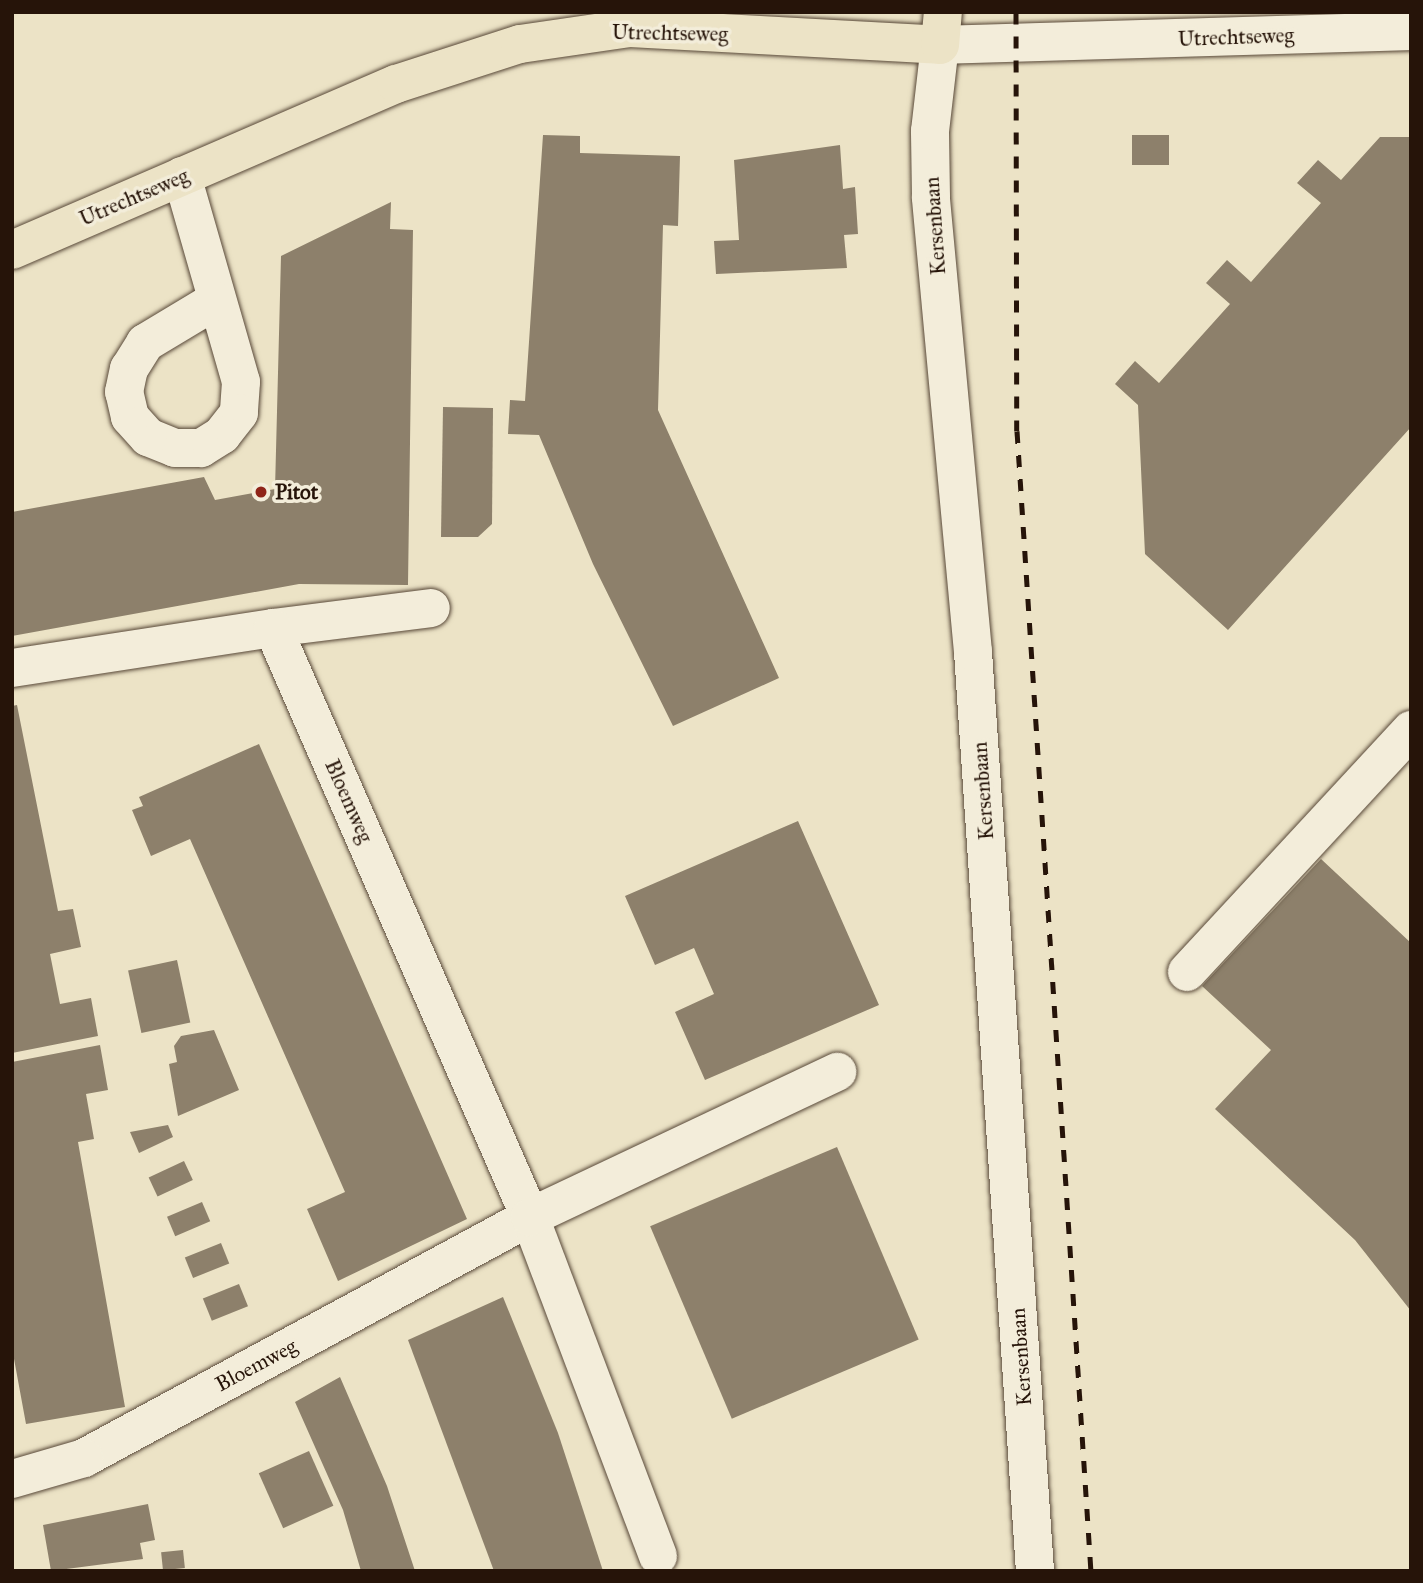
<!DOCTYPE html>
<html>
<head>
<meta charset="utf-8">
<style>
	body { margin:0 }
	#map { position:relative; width:1423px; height:1583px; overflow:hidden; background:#ece3c6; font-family:"IM FELL Great Primer",serif }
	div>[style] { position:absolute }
	.building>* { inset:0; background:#8d806b; transform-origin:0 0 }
	.roads { filter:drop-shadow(0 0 2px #584838) drop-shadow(0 0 2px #584838) }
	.minor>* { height:38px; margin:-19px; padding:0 19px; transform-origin:19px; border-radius:19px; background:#f3edda }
	.major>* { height:38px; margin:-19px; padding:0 19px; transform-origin:19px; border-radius:19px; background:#ece3c6 }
	.rail>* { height:5px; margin-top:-2.5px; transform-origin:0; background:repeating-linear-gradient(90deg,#261409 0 12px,transparent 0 24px) }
	.dots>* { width:19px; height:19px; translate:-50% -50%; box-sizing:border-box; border:4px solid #f3edda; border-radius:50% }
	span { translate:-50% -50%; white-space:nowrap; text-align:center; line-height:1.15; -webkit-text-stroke:7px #f3edda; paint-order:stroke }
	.street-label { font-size:21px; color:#261409 }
	.poi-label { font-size:21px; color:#261409; font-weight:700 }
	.left { translate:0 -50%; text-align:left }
	.frame { position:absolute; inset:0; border:14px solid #261409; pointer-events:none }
</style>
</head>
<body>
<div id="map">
	<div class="building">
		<i style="clip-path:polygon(543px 135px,580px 136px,580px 153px,680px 156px,678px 226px,663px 225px,658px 410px,779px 678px,673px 726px,593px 564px,539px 435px,508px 434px,510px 400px,525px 401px)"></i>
		<i style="left:1132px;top:135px;width:37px;height:30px"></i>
		<i style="clip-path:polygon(1380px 137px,1411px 137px,1411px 427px,1228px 630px,1145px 554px,1138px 405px,1115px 384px,1135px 361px,1159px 383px,1230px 304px,1206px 283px,1227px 260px,1251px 282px,1321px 203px,1297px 183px,1318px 160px,1341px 180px)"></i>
		<i style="clip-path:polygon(840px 145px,843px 189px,855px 187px,858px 234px,844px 235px,847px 268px,716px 274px,714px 241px,739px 240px,734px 160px)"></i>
		<i style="clip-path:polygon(391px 202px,390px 229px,413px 230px,408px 585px,299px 584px,12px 636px,12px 512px,204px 477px,215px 500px,275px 489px,281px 256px)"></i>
		<i style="clip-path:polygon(443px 407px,493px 408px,492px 524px,478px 537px,441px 537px)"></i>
		<i style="clip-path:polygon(17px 705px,58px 911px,73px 909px,81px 947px,50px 954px,60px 1004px,91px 998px,98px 1036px,12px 1053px,12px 706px)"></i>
		<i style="clip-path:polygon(259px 744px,467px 1219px,338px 1281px,307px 1209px,345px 1192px,190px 839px,151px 856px,132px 810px,143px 806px,139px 797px)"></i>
		<i style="clip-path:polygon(798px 821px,879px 1005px,705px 1080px,675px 1012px,714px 994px,694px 948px,655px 965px,625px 896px)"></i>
		<i style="clip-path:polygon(1321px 859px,1411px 943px,1411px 1311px,1355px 1240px,1215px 1109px,1271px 1050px,1202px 986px)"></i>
		<i style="left:177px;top:960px;width:64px;height:50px;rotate:78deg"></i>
		<i style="clip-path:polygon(214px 1030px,239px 1090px,178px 1116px,169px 1064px,177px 1062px,174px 1046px,181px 1036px)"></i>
		<i style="clip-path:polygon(100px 1045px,108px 1090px,86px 1094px,94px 1139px,78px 1142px,125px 1407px,26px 1424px,12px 1348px,12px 1062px)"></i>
		<i style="clip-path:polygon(168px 1125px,173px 1137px,139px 1153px,130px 1132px)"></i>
		<i style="left:837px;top:1147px;width:209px;height:203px;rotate:67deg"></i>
		<i style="left:184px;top:1161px;width:21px;height:39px;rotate:65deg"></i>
		<i style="left:202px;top:1202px;width:21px;height:38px;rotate:67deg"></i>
		<i style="left:221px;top:1243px;width:22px;height:39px;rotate:68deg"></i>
		<i style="left:239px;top:1284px;width:24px;height:39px;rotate:68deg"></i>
		<i style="clip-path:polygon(503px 1297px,558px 1433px,603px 1571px,494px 1571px,408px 1340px)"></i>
		<i style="clip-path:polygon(340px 1377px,387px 1486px,415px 1571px,361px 1571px,343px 1510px,295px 1402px)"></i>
		<i style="left:309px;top:1451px;width:60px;height:55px;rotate:66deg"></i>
		<i style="clip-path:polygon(148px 1504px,155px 1540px,140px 1543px,143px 1559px,51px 1571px,43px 1525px)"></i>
		<i style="left:183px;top:1550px;width:18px;height:22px;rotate:84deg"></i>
	</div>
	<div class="roads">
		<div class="minor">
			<i style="left:182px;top:176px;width:214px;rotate:74deg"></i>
			<i style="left:241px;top:382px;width:31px;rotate:94deg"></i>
			<i style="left:239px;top:413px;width:28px;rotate:128deg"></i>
			<i style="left:222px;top:435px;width:25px;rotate:148deg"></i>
			<i style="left:201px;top:448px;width:26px;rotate:180deg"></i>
			<i style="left:175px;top:448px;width:29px;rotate:-158deg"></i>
			<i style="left:148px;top:437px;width:27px;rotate:-132deg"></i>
			<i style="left:130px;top:417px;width:26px;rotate:-103deg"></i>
			<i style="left:124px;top:392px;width:24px;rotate:-78deg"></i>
			<i style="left:129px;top:369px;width:31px;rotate:-58deg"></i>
			<i style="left:145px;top:343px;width:82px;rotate:-31deg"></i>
			<i style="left:273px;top:628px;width:159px;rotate:-7.2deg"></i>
			<i style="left:12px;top:668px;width:264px;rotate:-8.7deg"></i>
			<i style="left:273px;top:628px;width:643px;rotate:66.43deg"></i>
			<i style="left:530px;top:1217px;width:507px;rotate:151.62deg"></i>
			<i style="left:84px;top:1458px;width:75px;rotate:163.7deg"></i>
			<i style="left:1187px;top:972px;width:330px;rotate:-47.2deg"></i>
			<i style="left:658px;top:1556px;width:362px;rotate:-110.7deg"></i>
			<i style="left:530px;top:1217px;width:340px;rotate:-25.3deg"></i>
			<i style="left:1035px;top:1571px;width:921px;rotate:-93.86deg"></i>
			<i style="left:973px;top:652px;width:457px;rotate:-95.3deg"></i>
			<i style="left:931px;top:197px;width:66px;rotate:-90.9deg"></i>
			<i style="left:930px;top:131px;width:87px;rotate:-83.4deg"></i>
			<i style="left:940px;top:45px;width:471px;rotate:-1.7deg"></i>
		</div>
		<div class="major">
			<i style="left:12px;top:250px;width:418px;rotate:-23.4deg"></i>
			<i style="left:396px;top:84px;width:130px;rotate:-17.9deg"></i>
			<i style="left:520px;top:44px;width:111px;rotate:-8.3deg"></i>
			<i style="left:630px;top:28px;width:310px;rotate:3.1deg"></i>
			<i style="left:940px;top:45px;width:33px;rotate:-85deg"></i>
		</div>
	</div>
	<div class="rail">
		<i style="left:1016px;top:12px;width:419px;rotate:89.9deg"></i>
		<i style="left:1017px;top:431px;width:1142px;rotate:86.29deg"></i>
	</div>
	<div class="dots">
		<i style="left:261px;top:492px;background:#8f2418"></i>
	</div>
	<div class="street-label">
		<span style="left:670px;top:33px;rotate:1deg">Utrechtseweg</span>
		<span style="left:1236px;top:37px;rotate:-2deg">Utrechtseweg</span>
		<span style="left:134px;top:197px;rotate:-23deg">Utrechtseweg</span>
		<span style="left:935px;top:226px;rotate:-94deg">Kersenbaan</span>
		<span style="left:983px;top:791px;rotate:-94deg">Kersenbaan</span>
		<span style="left:349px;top:801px;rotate:66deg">Bloemweg</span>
		<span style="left:1021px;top:1357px;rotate:-94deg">Kersenbaan</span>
		<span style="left:256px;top:1365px;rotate:-28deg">Bloemweg</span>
	</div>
	<div class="poi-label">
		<span class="left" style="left:275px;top:492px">Pitot</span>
	</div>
	<div class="frame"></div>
</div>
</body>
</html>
